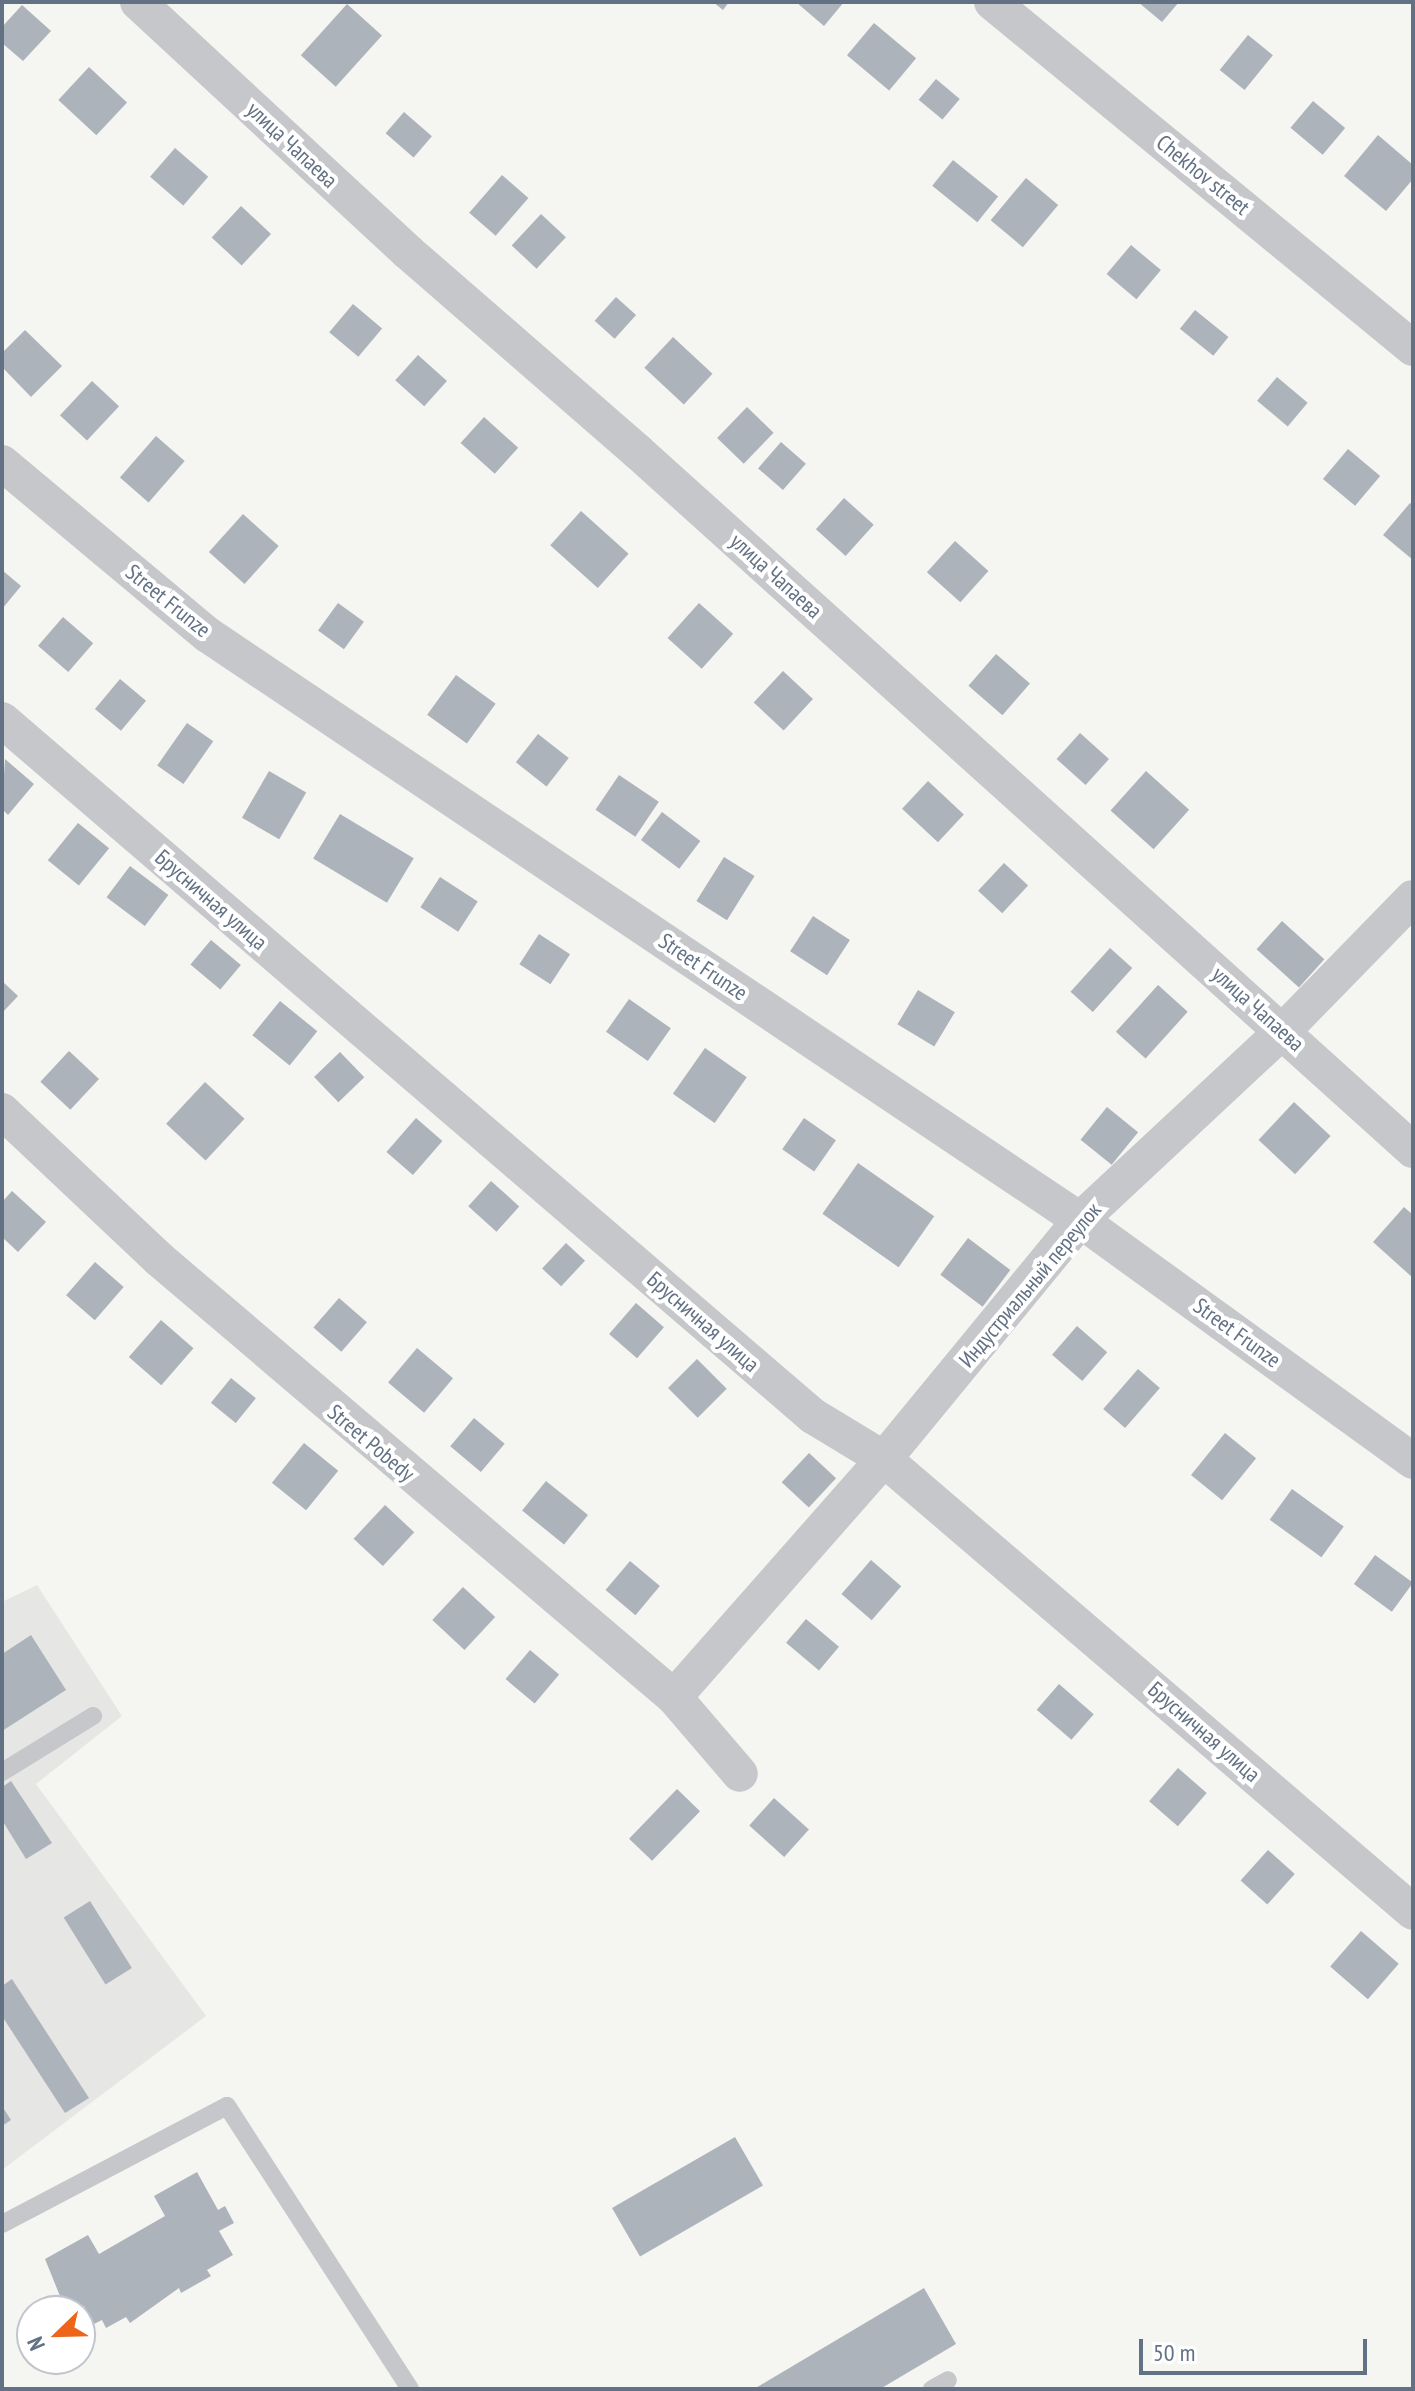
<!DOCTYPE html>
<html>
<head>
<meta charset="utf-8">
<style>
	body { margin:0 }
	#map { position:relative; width:1415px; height:2391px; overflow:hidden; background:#f5f5f1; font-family:"PT Sans Narrow",sans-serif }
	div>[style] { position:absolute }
	.built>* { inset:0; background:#e6e6e5 }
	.building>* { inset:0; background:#adb3ba; transform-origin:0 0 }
	.service>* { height:18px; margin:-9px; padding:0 9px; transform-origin:9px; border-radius:9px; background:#c5c7cb }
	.minor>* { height:36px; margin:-18px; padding:0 18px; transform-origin:18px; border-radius:18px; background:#c5c7cb }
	span { translate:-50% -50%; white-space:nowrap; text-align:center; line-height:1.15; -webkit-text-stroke:8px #fff; paint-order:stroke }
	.street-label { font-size:22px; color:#637184 }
	.frame { position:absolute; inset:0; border:4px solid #637184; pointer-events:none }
	.north { position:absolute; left:16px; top:2295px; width:80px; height:80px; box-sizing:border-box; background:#fff; border:2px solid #c1c6ce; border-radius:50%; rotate:247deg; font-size:22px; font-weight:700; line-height:32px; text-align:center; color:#637184 }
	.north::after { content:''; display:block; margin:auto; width:28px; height:36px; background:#ec651b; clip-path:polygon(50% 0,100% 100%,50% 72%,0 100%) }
	.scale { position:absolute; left:1139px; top:2339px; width:228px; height:36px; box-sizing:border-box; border:4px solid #637184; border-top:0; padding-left:10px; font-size:24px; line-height:28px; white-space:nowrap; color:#637184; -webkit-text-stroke:6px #fff; paint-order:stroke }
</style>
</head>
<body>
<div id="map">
	<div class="built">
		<i style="clip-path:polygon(37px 1585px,122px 1716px,36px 1784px,206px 2016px,2px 2170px,2px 1602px)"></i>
	</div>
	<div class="building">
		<i style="clip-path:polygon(713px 2px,729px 2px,723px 10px)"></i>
		<i style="clip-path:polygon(796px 2px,844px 2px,824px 26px)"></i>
		<i style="clip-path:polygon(1138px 2px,1179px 2px,1162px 22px)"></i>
		<i style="left:347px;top:4px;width:47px;height:69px;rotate:42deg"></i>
		<i style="clip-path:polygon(22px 5px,51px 31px,23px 61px,2px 43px,2px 27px)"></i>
		<i style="left:874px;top:23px;width:55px;height:42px;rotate:40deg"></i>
		<i style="left:1248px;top:35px;width:32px;height:45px;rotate:39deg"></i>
		<i style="left:89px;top:67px;width:52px;height:45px;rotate:43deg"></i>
		<i style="left:936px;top:79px;width:31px;height:27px;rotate:40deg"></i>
		<i style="left:1313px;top:101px;width:42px;height:35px;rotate:40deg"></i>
		<i style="left:404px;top:112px;width:37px;height:28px;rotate:41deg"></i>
		<i style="clip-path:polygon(1378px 135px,1413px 165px,1413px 179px,1386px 211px,1344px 176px)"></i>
		<i style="left:175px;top:148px;width:44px;height:38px;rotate:41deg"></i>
		<i style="left:953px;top:160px;width:58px;height:33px;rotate:39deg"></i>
		<i style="left:502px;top:175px;width:35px;height:50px;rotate:41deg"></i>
		<i style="left:1026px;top:178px;width:42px;height:55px;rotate:40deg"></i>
		<i style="left:241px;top:206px;width:41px;height:43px;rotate:43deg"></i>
		<i style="left:541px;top:214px;width:34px;height:43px;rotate:43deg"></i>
		<i style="left:1131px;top:245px;width:39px;height:38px;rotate:40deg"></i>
		<i style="left:616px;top:297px;width:27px;height:32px;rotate:42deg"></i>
		<i style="left:353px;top:304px;width:38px;height:37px;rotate:40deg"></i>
		<i style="left:1195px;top:310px;width:43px;height:24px;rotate:39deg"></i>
		<i style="clip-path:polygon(25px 330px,62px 366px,31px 397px,2px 367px,2px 353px)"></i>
		<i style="left:673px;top:337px;width:54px;height:42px;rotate:43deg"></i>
		<i style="left:418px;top:355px;width:39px;height:34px;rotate:42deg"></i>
		<i style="left:1277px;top:377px;width:40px;height:31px;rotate:40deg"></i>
		<i style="left:92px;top:381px;width:37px;height:47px;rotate:43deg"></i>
		<i style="left:747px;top:407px;width:37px;height:43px;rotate:44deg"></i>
		<i style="left:484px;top:417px;width:46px;height:35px;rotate:42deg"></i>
		<i style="left:156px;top:436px;width:38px;height:55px;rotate:41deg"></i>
		<i style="left:781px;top:442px;width:33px;height:35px;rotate:41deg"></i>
		<i style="left:1348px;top:449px;width:42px;height:39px;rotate:40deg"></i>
		<i style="left:844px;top:498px;width:40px;height:42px;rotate:42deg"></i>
		<i style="clip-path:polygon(1410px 503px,1413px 505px,1413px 560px,1383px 535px)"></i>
		<i style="left:581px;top:511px;width:64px;height:46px;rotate:42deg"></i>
		<i style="left:243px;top:514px;width:48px;height:51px;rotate:42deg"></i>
		<i style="left:955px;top:541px;width:45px;height:42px;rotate:42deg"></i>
		<i style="clip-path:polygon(2px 570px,21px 586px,2px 609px)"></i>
		<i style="left:338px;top:603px;width:32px;height:34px;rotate:36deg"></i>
		<i style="left:699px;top:603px;width:46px;height:47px;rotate:42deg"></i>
		<i style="left:63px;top:617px;width:40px;height:38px;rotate:41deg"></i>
		<i style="left:996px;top:654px;width:45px;height:42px;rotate:41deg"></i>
		<i style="left:783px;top:671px;width:41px;height:43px;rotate:43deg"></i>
		<i style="left:456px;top:675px;width:49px;height:49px;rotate:36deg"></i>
		<i style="left:120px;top:679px;width:34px;height:39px;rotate:40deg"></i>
		<i style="left:187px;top:723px;width:32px;height:52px;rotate:35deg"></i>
		<i style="left:1080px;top:733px;width:39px;height:35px;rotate:42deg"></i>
		<i style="left:538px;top:734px;width:39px;height:36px;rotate:38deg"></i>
		<i style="clip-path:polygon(5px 759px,34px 784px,8px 815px,2px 809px)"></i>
		<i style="left:269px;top:771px;width:43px;height:54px;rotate:30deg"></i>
		<i style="left:1146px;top:771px;width:58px;height:53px;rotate:42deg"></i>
		<i style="left:619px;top:775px;width:48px;height:42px;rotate:34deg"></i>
		<i style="left:928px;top:781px;width:49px;height:38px;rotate:43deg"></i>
		<i style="left:662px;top:812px;width:48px;height:35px;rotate:37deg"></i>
		<i style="left:340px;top:814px;width:86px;height:52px;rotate:31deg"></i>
		<i style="left:78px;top:823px;width:40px;height:48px;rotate:39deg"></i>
		<i style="left:724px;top:857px;width:36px;height:52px;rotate:32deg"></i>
		<i style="left:1004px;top:863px;width:33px;height:38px;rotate:43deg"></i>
		<i style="left:130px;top:866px;width:48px;height:39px;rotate:37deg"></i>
		<i style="left:440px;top:877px;width:45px;height:36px;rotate:33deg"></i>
		<i style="left:813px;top:916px;width:44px;height:42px;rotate:33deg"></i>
		<i style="left:1282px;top:921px;width:57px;height:38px;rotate:42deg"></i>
		<i style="left:539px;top:934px;width:37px;height:36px;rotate:33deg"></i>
		<i style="left:211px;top:940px;width:39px;height:32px;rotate:40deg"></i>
		<i style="left:1110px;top:948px;width:30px;height:59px;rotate:42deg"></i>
		<i style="clip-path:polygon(2px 981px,18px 996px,2px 1013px)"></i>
		<i style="left:1158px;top:985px;width:40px;height:63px;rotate:42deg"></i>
		<i style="left:918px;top:990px;width:43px;height:40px;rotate:31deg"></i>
		<i style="left:629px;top:999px;width:51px;height:40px;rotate:35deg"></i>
		<i style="left:280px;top:1001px;width:48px;height:44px;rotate:39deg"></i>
		<i style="left:705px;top:1048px;width:51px;height:56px;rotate:35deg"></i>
		<i style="left:69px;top:1051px;width:41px;height:42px;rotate:43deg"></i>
		<i style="left:340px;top:1052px;width:35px;height:36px;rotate:46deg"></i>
		<i style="left:205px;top:1082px;width:54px;height:57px;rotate:43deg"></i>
		<i style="left:1294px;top:1102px;width:50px;height:52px;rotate:43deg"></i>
		<i style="left:1107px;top:1107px;width:40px;height:42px;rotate:39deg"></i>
		<i style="left:416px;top:1118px;width:35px;height:45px;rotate:41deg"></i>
		<i style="left:804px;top:1118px;width:39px;height:38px;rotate:35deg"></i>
		<i style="left:858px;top:1163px;width:93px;height:62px;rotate:35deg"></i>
		<i style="left:491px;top:1181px;width:38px;height:34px;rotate:42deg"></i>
		<i style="clip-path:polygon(12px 1191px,46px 1222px,18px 1252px,2px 1237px,2px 1202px)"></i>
		<i style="clip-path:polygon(1404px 1207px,1413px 1215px,1413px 1278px,1373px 1242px)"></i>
		<i style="left:968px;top:1238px;width:53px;height:46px;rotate:37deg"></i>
		<i style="left:566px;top:1243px;width:26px;height:35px;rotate:43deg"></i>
		<i style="left:95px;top:1262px;width:38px;height:44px;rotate:41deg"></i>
		<i style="left:339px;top:1298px;width:37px;height:39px;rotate:41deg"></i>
		<i style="left:636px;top:1303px;width:37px;height:41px;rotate:41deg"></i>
		<i style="left:161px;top:1320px;width:43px;height:49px;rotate:41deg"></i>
		<i style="left:1077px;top:1326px;width:40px;height:38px;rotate:41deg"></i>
		<i style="left:417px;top:1348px;width:47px;height:45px;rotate:40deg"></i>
		<i style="left:697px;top:1359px;width:42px;height:41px;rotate:45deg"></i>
		<i style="left:1138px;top:1369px;width:29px;height:53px;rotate:41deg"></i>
		<i style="left:231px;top:1378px;width:32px;height:32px;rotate:39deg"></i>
		<i style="left:474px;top:1418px;width:40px;height:37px;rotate:40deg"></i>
		<i style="left:1225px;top:1433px;width:40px;height:54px;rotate:39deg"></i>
		<i style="left:304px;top:1443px;width:44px;height:51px;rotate:39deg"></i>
		<i style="left:809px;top:1453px;width:37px;height:40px;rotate:43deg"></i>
		<i style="left:546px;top:1481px;width:54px;height:38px;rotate:39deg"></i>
		<i style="left:1292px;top:1489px;width:64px;height:38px;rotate:36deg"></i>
		<i style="left:385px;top:1505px;width:40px;height:46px;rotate:43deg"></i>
		<i style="left:1375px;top:1555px;width:47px;height:36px;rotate:36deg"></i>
		<i style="left:871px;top:1560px;width:40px;height:45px;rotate:41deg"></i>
		<i style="left:630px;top:1561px;width:39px;height:38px;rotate:40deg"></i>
		<i style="left:463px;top:1587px;width:44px;height:45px;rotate:43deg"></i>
		<i style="left:806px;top:1619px;width:43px;height:31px;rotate:40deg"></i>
		<i style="clip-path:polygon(31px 1635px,66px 1690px,2px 1731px,2px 1654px)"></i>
		<i style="left:530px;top:1650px;width:38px;height:38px;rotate:40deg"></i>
		<i style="left:1059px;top:1684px;width:46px;height:34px;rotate:41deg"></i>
		<i style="left:1178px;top:1768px;width:38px;height:44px;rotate:41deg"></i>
		<i style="clip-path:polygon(11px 1781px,52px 1843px,26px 1859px,2px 1820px,2px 1787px)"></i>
		<i style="left:677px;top:1789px;width:32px;height:69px;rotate:44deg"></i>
		<i style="left:774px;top:1798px;width:47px;height:37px;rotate:42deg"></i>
		<i style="left:1268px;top:1850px;width:36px;height:41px;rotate:42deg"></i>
		<i style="left:90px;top:1901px;width:79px;height:31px;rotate:58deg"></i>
		<i style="left:1361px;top:1931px;width:50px;height:47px;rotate:41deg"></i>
		<i style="clip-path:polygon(12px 1979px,89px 2098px,65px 2113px,2px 2016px,2px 1986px)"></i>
		<i style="clip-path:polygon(2px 2106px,11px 2120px,2px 2126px)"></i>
		<i style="left:735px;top:2137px;width:56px;height:142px;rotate:60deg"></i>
		<i style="clip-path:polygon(197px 2172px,218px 2210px,225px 2206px,234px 2223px,219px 2231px,233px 2255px,207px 2270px,211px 2276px,181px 2293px,179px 2288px,130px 2323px,126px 2317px,106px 2328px,102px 2320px,94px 2324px,84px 2306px,66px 2311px,45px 2259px,88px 2235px,99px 2254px,165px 2216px,154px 2196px)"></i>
		<i style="clip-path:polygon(924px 2288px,956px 2344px,880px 2389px,754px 2389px)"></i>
	</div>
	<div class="service">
		<i style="left:2px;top:1772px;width:107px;rotate:-31.6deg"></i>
		<i style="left:2px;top:2224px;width:254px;rotate:-27.7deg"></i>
		<i style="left:227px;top:2106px;width:337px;rotate:57.1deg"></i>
		<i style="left:932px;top:2389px;width:18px;rotate:-29deg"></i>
	</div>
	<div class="minor">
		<i style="left:138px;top:2px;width:368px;rotate:42.8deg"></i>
		<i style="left:408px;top:252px;width:305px;rotate:41deg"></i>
		<i style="left:638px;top:452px;width:1043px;rotate:42.01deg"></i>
		<i style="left:992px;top:2px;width:545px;rotate:39.42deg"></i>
		<i style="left:2px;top:463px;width:268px;rotate:39.9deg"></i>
		<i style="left:208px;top:635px;width:1050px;rotate:33.86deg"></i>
		<i style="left:1080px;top:1220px;width:411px;rotate:35.9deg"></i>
		<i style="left:2px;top:720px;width:1069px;rotate:40.64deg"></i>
		<i style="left:813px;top:1416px;width:83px;rotate:31.2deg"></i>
		<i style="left:884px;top:1459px;width:696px;rotate:40.57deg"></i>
		<i style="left:2px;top:1111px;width:216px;rotate:43.3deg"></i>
		<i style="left:159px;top:1259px;width:676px;rotate:40.38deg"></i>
		<i style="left:674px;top:1697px;width:101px;rotate:49.4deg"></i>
		<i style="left:674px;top:1697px;width:317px;rotate:-48.6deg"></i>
		<i style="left:884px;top:1459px;width:309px;rotate:-50.6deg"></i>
		<i style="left:1080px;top:1220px;width:277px;rotate:-43deg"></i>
		<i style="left:1283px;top:1031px;width:186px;rotate:-45.7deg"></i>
	</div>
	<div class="street-label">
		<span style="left:292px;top:145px;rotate:43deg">улица Чапаева</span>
		<span style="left:1203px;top:175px;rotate:39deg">Chekhov street</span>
		<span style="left:776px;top:576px;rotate:42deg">улица Чапаева</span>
		<span style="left:168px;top:601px;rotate:39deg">Street Frunze</span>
		<span style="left:211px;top:900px;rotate:41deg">Брусничная улица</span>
		<span style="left:703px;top:967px;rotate:34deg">Street Frunze</span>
		<span style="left:1258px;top:1009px;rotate:42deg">улица Чапаева</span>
		<span style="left:1030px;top:1285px;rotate:-50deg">Индустриальный переулок</span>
		<span style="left:703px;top:1322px;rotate:41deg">Брусничная улица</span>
		<span style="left:1237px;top:1333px;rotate:36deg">Street Frunze</span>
		<span style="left:371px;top:1443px;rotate:40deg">Street Pobedy</span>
		<span style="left:1204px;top:1732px;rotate:41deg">Брусничная улица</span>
	</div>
	<div class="frame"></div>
	<div class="north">N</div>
	<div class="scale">50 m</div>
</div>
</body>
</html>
